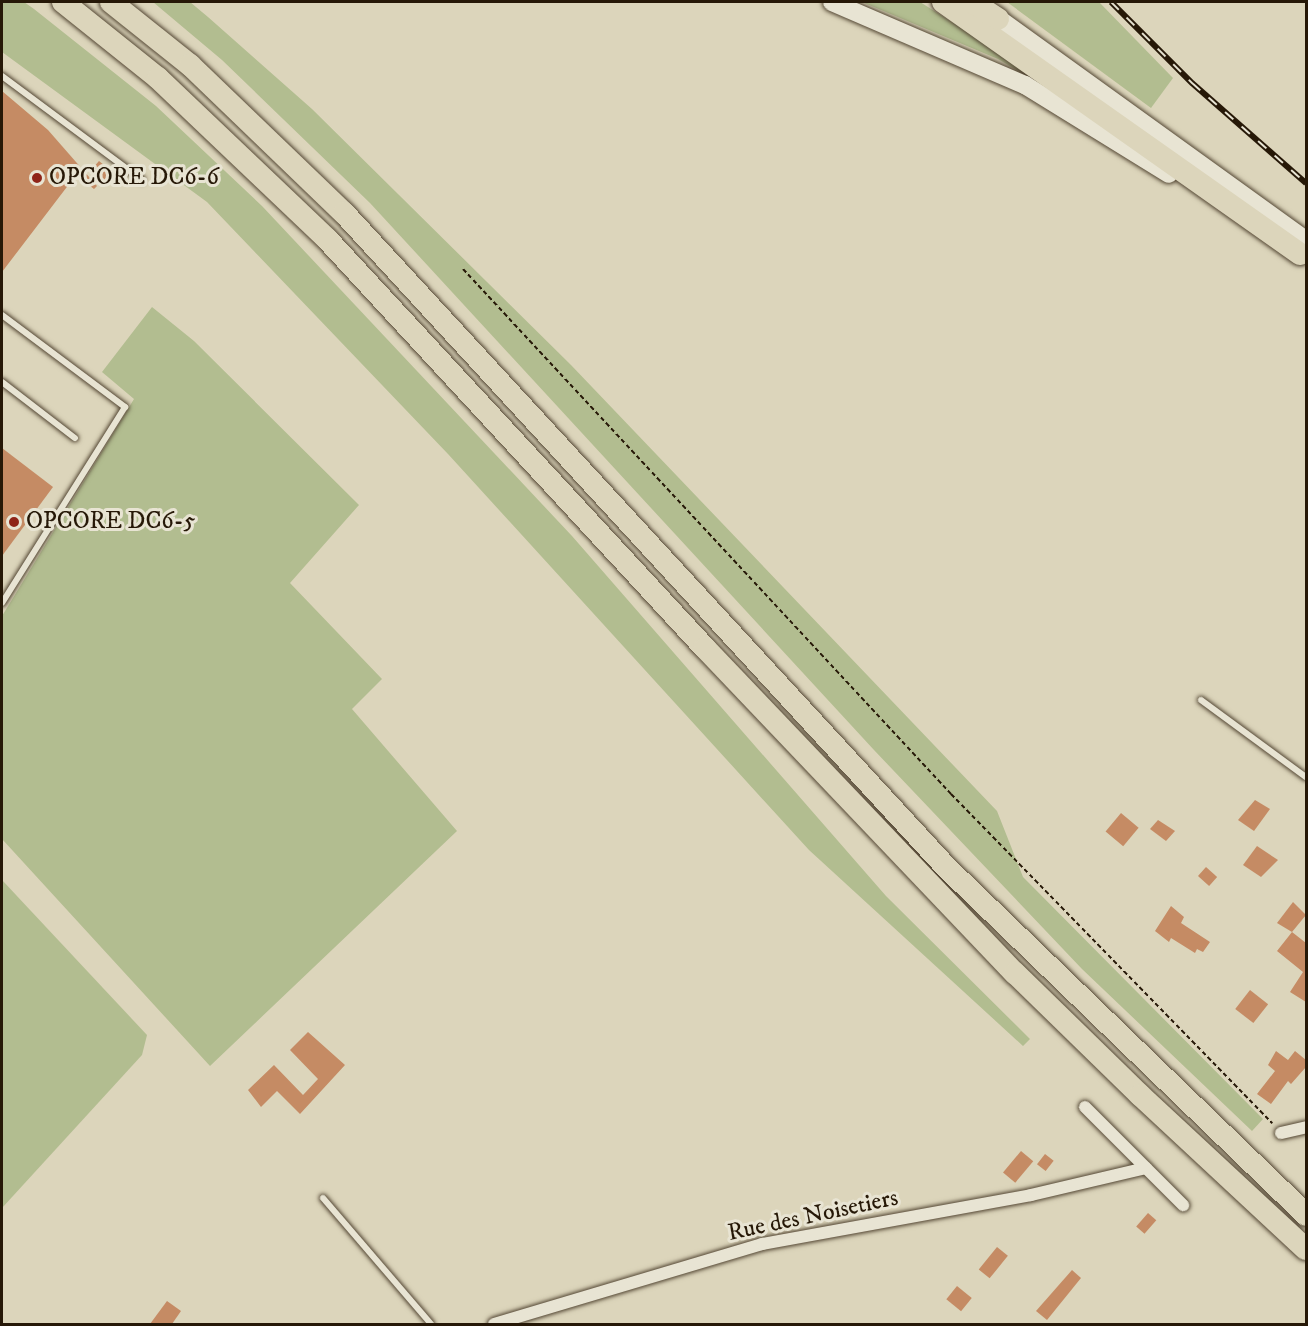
<!DOCTYPE html>
<html>
<head>
<meta charset="utf-8">
<style>
	body { margin:0 }
	#map { position:relative; width:1308px; height:1326px; overflow:hidden; background:#dcd5bb; font-family:"IM FELL DW Pica",serif }
	div>[style] { position:absolute }
	.green>* { inset:0; background:#b2bd90 }
	.building>* { inset:0; background:#c58b64; transform-origin:0 0 }
	.path>* { height:2px; margin-top:-1px; transform-origin:0; background:repeating-linear-gradient(90deg,#261807 0 4.5px,transparent 0 7.5px) }
	.roads { filter:drop-shadow(0 0 2px #544734) drop-shadow(0 0 2px #544734) }
	.lane>* { height:6px; margin:-3px; padding:0 3px; transform-origin:3px; border-radius:3px; background:#e8e4d3 }
	.street>* { height:12px; margin:-6px; padding:0 6px; transform-origin:6px; border-radius:6px; background:#e8e4d3 }
	.secondary>* { height:18px; margin:-9px; padding:0 9px; transform-origin:9px; border-radius:9px; background:#e8e4d3 }
	.highway>* { height:22px; margin:-11px; padding:0 11px; transform-origin:11px; border-radius:11px; background:#dcd5bb }
	.rail>* { height:6px; margin-top:-3px; transform-origin:0; background:repeating-linear-gradient(90deg,#e8e4d3 0 11px,#261807 0 22px); box-sizing:border-box; border-block:2px solid #261807 }
	.dots>* { width:16px; height:16px; translate:-50% -50%; box-sizing:border-box; border:3px solid #e8e4d3; border-radius:50% }
	span { translate:-50% -50%; white-space:nowrap; text-align:center; line-height:1.15; -webkit-text-stroke:6px #e8e4d3; paint-order:stroke }
	.poi-label { font-size:24px; color:#261807 }
	.left { translate:0 -50%; text-align:left }
	.street-label { font-size:24px; color:#261807 }
	.frame { position:absolute; inset:0; border:3px solid #261807; pointer-events:none }
</style>
</head>
<body>
<div id="map">
	<div class="green">
		<i style="clip-path:polygon(2px 2px,24px 2px,34px 9px,156px 106px,262px 206px,572px 536px,886px 896px,1030px 1039px,1023px 1046px,809px 850px,448px 454px,207px 202px,2px 52px)"></i>
		<i style="clip-path:polygon(153px 2px,190px 2px,208px 17px,312px 109px,571px 365px,997px 811px,1023px 877px,1263px 1119px,1252px 1131px,1082px 969px,874px 750px,370px 203px,222px 60px)"></i>
		<i style="clip-path:polygon(862px 2px,920px 2px,1036px 75px,1041px 84px,998px 59px)"></i>
		<i style="clip-path:polygon(1007px 2px,1099px 2px,1173px 78px,1151px 108px)"></i>
		<i style="clip-path:polygon(152px 307px,194px 341px,359px 505px,290px 583px,382px 679px,352px 709px,457px 831px,210px 1066px,2px 839px,2px 616px,134px 399px,102px 372px)"></i>
		<i style="clip-path:polygon(2px 880px,147px 1035px,142px 1055px,2px 1208px)"></i>
	</div>
	<div class="building">
		<i style="clip-path:polygon(2px 91px,48px 130px,97px 186px,94px 189px,76px 175px,2px 272px)"></i>
		<i style="clip-path:polygon(99px 161px,114px 173px,110px 183px,103px 182px,92px 169px)"></i>
		<i style="clip-path:polygon(2px 448px,53px 487px,2px 556px)"></i>
		<i style="clip-path:polygon(1255px 800px,1270px 809px,1254px 831px,1238px 820px)"></i>
		<i style="left:1121px;top:813px;width:23px;height:24px;rotate:40deg"></i>
		<i style="clip-path:polygon(1158px 820px,1175px 831px,1166px 841px,1150px 829px)"></i>
		<i style="clip-path:polygon(1257px 846px,1278px 860px,1261px 877px,1243px 865px)"></i>
		<i style="left:1206px;top:867px;width:15px;height:12px;rotate:42deg"></i>
		<i style="clip-path:polygon(1293px 902px,1306px 915px,1292px 932px,1277px 923px)"></i>
		<i style="clip-path:polygon(1171px 906px,1184px 917px,1181px 923px,1210px 942px,1203px 952px,1197px 949px,1195px 953px,1171px 938px,1169px 942px,1155px 931px)"></i>
		<i style="clip-path:polygon(1292px 932px,1306px 943px,1306px 1002px,1290px 992px,1303px 972px,1277px 951px)"></i>
		<i style="left:1250px;top:990px;width:23px;height:24px;rotate:38deg"></i>
		<i style="clip-path:polygon(308px 1032px,345px 1065px,300px 1114px,277px 1091px,261px 1107px,248px 1090px,274px 1065px,303px 1095px,318px 1079px,290px 1050px)"></i>
		<i style="clip-path:polygon(1276px 1051px,1288px 1060px,1295px 1051px,1306px 1060px,1306px 1067px,1291px 1084px,1288px 1081px,1271px 1104px,1257px 1094px,1275px 1071px,1268px 1065px)"></i>
		<i style="left:1021px;top:1151px;width:16px;height:28px;rotate:40deg"></i>
		<i style="left:1045px;top:1154px;width:11px;height:13px;rotate:38deg"></i>
		<i style="left:1148px;top:1213px;width:11px;height:18px;rotate:41deg"></i>
		<i style="left:997px;top:1247px;width:14px;height:29px;rotate:39deg"></i>
		<i style="clip-path:polygon(1072px 1270px,1081px 1278px,1047px 1320px,1036px 1311px)"></i>
		<i style="left:957px;top:1286px;width:19px;height:17px;rotate:39deg"></i>
		<i style="clip-path:polygon(167px 1301px,181px 1311px,172px 1324px,150px 1324px)"></i>
	</div>
	<div class="path">
		<i style="left:463px;top:269px;width:717px;rotate:47.09deg"></i>
		<i style="left:951px;top:794px;width:460px;rotate:45.7deg"></i>
	</div>
	<div class="roads">
		<div class="lane">
			<i style="left:2px;top:76px;width:174px;rotate:36.6deg"></i>
			<i style="left:2px;top:315px;width:154px;rotate:36.8deg"></i>
			<i style="left:125px;top:407px;width:231px;rotate:122.1deg"></i>
			<i style="left:2px;top:382px;width:92px;rotate:37.5deg"></i>
			<i style="left:1201px;top:700px;width:130px;rotate:36.3deg"></i>
			<i style="left:323px;top:1198px;width:166px;rotate:49.4deg"></i>
		</div>
		<div class="street">
			<i style="left:1085px;top:1107px;width:139px;rotate:45deg"></i>
			<i style="left:1281px;top:1133px;width:26px;rotate:-13deg"></i>
			<i style="left:494px;top:1324px;width:280px;rotate:-16.6deg"></i>
			<i style="left:762px;top:1244px;width:273px;rotate:-10.3deg"></i>
			<i style="left:1031px;top:1195px;width:118px;rotate:-13.2deg"></i>
		</div>
		<div class="secondary">
			<i style="left:832px;top:2px;width:210px;rotate:23.3deg"></i>
			<i style="left:1025px;top:85px;width:169px;rotate:31.7deg"></i>
			<i style="left:988px;top:11px;width:392px;rotate:35.8deg"></i>
		</div>
		<div class="highway">
			<i style="left:63px;top:2px;width:122px;rotate:38.7deg"></i>
			<i style="left:158px;top:78px;width:233px;rotate:43.6deg"></i>
			<i style="left:327px;top:239px;width:557px;rotate:47.26deg"></i>
			<i style="left:705px;top:648px;width:449px;rotate:46.4deg"></i>
			<i style="left:1015px;top:973px;width:175px;rotate:44.3deg"></i>
			<i style="left:1140px;top:1095px;width:226px;rotate:42.9deg"></i>
			<i style="left:111px;top:2px;width:101px;rotate:38.6deg"></i>
			<i style="left:190px;top:65px;width:214px;rotate:43.9deg"></i>
			<i style="left:344px;top:213px;width:890px;rotate:47.37deg"></i>
			<i style="left:947px;top:868px;width:499px;rotate:44deg"></i>
			<i style="left:943px;top:2px;width:437px;rotate:35.2deg"></i>
			<i style="left:972px;top:2px;width:31px;rotate:33deg"></i>
		</div>
	</div>
	<div class="rail">
		<i style="left:1111px;top:2px;width:115px;rotate:45deg"></i>
		<i style="left:1192px;top:83px;width:152px;rotate:41.3deg"></i>
	</div>
	<div class="dots">
		<i style="left:37px;top:178px;background:#8f2418"></i>
		<i style="left:14px;top:522px;background:#8f2418"></i>
	</div>
	<div class="poi-label">
		<span class="left" style="left:49px;top:178px">OPCORE DC6-6</span>
		<span class="left" style="left:26px;top:522px">OPCORE DC6-5</span>
	</div>
	<div class="street-label">
		<span style="left:813px;top:1216px;rotate:-12deg">Rue des Noisetiers</span>
	</div>
	<div class="frame"></div>
</div>
</body>
</html>
